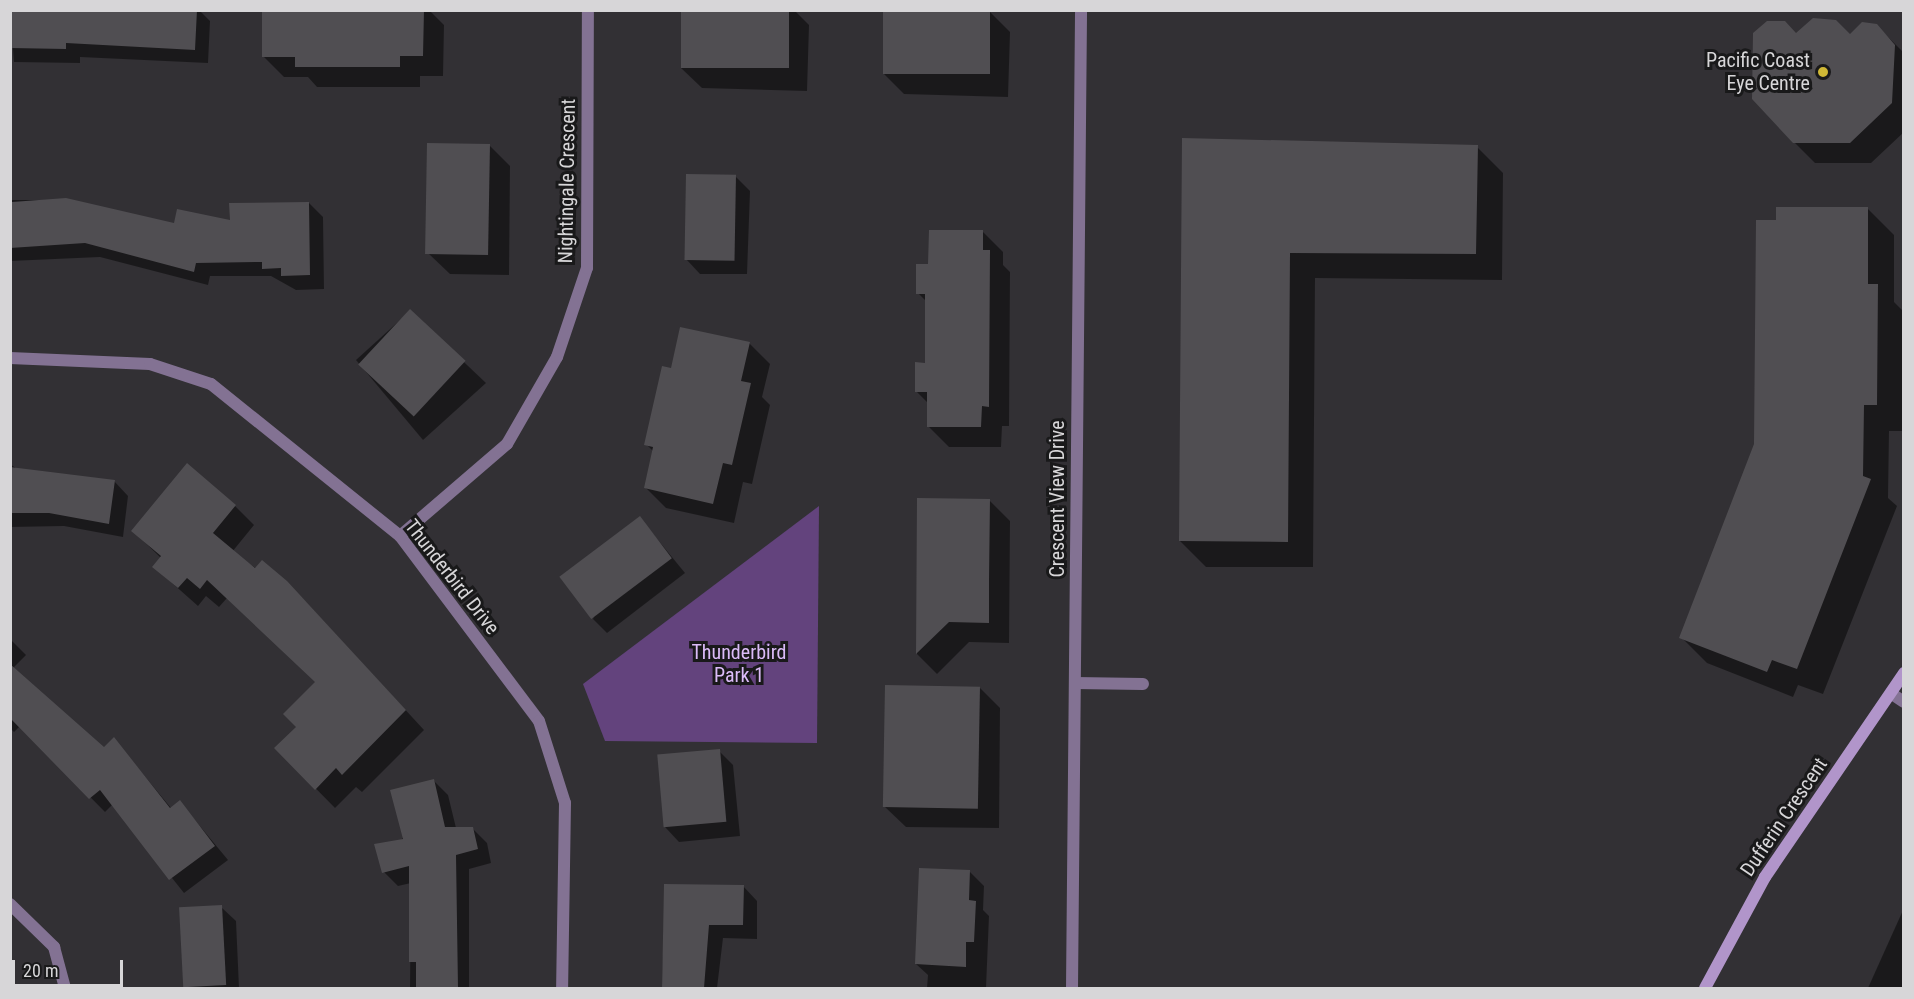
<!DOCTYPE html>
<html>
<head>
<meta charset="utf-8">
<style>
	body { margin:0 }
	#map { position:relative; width:1914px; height:999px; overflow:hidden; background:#323034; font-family:"Roboto Condensed",sans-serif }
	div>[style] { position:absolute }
	.green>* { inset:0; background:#63437d }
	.shadow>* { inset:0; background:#0007 }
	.building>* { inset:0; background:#504e52; transform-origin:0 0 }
	.lane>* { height:12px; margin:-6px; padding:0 6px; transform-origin:6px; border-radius:6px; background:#837293 }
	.street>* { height:12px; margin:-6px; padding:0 6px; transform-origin:6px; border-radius:6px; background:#837293 }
	.secondary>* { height:12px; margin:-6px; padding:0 6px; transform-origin:6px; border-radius:6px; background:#b195ca }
	.dots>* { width:16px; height:16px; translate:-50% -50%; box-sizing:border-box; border:3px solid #19191a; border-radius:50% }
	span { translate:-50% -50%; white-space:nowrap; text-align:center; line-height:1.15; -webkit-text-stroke:6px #19191a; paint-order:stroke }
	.poi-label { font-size:20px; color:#d7d6d8 }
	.right { translate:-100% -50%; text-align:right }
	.street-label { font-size:20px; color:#d7d6d8 }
	.park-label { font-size:20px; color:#dbbbf8 }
	.frame { position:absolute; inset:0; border:12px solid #d7d6d8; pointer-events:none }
	.scale { position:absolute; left:12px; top:960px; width:111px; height:27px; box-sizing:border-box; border:3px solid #d7d6d8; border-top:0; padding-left:8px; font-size:18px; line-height:21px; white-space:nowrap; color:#d7d6d8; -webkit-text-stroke:4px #19191a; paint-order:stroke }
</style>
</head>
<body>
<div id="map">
	<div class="green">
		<i style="clip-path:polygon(819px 506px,817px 743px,605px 741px,583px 684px)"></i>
	</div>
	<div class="shadow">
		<i style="clip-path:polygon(10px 10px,199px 10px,210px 21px,208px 63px,80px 57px,80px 63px,14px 62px)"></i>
		<i style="clip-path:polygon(264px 10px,429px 10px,444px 25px,443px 76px,420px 76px,420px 87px,317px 87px,308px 77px,284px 77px,263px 56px)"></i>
		<i style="clip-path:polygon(682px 10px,794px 10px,809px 25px,807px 91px,702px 88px,681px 68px)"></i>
		<i style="clip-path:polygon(989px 11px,1010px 32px,1008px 97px,904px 94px,883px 73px)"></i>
		<i style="clip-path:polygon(1876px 25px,1904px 53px,1904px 132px,1871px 163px,1815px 163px,1794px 142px,1797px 34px,1851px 36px)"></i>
		<i style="clip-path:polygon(1183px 139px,1477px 147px,1503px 173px,1502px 280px,1315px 278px,1313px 567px,1206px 567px,1180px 541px)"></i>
		<i style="clip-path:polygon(489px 145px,510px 166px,509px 275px,450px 274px,429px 254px)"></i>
		<i style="clip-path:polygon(736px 177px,750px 191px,747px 274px,700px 274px,686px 259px)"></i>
		<i style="clip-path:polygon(10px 200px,66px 200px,175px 225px,231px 222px,309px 203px,323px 217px,324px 289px,296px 290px,271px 276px,210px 276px,208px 285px,100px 257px,10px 261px)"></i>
		<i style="clip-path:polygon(1868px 209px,1894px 235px,1894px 302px,1903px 311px,1902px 431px,1889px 431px,1888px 498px,1897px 506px,1823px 694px,1798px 685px,1793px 697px,1707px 663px,1681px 637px,1755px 444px,1778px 222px)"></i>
		<i style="clip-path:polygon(983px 232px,1003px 252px,1003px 265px,1010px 272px,1009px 426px,1002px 426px,1001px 447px,949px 447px,928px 426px,928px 403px,917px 392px,927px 364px,927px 302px,918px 293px,930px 266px)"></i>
		<i style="clip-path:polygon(410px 311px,486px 383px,423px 440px,356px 360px)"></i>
		<i style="clip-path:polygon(749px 343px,770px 364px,762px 397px,770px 405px,752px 484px,743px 482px,734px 523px,666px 508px,646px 488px,654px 452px,646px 444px,672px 369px)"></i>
		<i style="clip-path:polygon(10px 464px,17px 469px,114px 481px,128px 496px,123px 537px,64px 526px,10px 527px)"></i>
		<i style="clip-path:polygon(918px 500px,989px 500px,1010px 521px,1009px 643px,969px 642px,937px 674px,917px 654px)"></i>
		<i style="clip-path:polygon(235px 506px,254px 525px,232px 552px,306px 602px,424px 730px,362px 792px,356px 787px,335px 808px,276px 748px,298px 727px,317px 682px,227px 598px,219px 607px,206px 596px,198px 606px,154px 567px,161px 558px,133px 531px)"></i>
		<i style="clip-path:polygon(640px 518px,685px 573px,607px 633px,593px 619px)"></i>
		<i style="clip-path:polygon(10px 639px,26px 655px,13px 668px,104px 749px,114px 739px,171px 808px,180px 802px,228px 860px,184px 893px,113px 804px,105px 812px,20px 726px,14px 732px,10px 728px)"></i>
		<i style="clip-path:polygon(980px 688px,1000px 708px,999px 828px,906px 827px,885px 807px)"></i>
		<i style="clip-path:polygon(719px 751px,733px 765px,740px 836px,679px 842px,665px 827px)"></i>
		<i style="clip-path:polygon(434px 781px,448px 795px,456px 828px,472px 828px,487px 843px,491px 863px,469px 869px,469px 988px,410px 988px,411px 883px,398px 886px,384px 872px)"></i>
		<i style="clip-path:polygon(970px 872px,984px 886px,983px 910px,989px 916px,986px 988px,927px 988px,928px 975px,916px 964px)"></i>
		<i style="clip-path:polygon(665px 886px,743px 886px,757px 901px,757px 939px,723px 938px,717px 988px,662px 988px)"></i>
		<i style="clip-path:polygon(221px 907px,236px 921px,239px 988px,187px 988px)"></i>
		<i style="clip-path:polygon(1904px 908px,1904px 988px,1868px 988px)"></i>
	</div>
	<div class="building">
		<i style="clip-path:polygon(10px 10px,197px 10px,195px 50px,66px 43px,66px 49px,10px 48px)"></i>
		<i style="clip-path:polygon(262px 10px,424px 10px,423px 56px,400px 56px,400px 67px,295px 67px,295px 57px,262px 57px)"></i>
		<i style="left:681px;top:10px;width:108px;height:58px"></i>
		<i style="left:883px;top:10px;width:107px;height:64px"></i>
		<i style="clip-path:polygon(1813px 18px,1836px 20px,1850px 34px,1862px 22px,1877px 24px,1895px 45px,1892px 103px,1850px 143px,1793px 143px,1752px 99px,1753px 33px,1767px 21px,1785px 21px,1796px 33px)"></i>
		<i style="clip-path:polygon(1182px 138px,1478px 145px,1476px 254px,1290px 253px,1288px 542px,1179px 541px)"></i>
		<i style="left:427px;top:143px;width:63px;height:111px;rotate:1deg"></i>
		<i style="left:686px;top:174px;width:50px;height:86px;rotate:1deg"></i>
		<i style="clip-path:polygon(66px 198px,174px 223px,177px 209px,230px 220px,229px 203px,309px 202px,310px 275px,281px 276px,281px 268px,262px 269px,262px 262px,196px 263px,194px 272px,85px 243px,10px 248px,12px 202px)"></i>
		<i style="clip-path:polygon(1776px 207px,1868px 207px,1868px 284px,1878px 284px,1877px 405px,1864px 405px,1863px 476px,1871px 479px,1797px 669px,1772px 660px,1767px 672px,1679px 638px,1754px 444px,1756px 220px,1776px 220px)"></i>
		<i style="clip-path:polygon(929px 230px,983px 230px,983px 250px,990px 250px,989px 407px,982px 406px,981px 427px,927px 427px,927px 392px,915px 392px,915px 362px,925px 363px,925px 294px,916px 294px,916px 264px,928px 264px)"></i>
		<i style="left:410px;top:309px;width:76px;height:76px;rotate:43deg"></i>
		<i style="clip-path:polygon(680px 327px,750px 342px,741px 381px,751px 383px,732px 465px,723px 463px,713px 504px,644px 488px,653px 447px,644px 445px,662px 366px,671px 368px)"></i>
		<i style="clip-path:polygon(187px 463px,236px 505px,213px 533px,255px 568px,262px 560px,287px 581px,406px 710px,342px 775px,336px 768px,315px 790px,274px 748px,296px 727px,283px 714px,315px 682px,207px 580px,200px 589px,187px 578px,178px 588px,152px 567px,161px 556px,131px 531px)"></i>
		<i style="clip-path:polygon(10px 467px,115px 480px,109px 524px,49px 513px,10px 513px)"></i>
		<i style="clip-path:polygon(917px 498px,990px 499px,989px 581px,989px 623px,949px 622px,916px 654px)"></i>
		<i style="left:640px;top:516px;width:53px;height:101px;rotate:53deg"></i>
		<i style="clip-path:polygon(10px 664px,104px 747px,114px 737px,170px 808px,180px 800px,215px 846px,169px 880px,100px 790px,89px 799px,10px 718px)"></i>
		<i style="left:885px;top:685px;width:95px;height:122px;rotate:1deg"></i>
		<i style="left:720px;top:749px;width:73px;height:63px;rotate:85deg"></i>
		<i style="clip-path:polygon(434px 779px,445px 827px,473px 827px,478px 849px,456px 855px,458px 988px,416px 988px,416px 962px,409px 962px,409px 866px,382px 873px,374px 844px,403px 839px,390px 790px)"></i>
		<i style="clip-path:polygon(919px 868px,970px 870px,969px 900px,976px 901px,974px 942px,966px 942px,966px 967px,915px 964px)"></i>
		<i style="clip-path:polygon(664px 884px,744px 885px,743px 925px,709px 925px,704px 988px,662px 988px)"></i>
		<i style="left:222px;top:905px;width:80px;height:43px;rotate:87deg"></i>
	</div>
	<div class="lane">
		<i style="left:1075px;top:683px;width:68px;rotate:0.8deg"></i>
		<i style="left:1892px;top:694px;width:14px;rotate:34deg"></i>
	</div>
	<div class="street">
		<i style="left:10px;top:358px;width:140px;rotate:2.5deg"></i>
		<i style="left:150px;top:364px;width:64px;rotate:18.2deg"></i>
		<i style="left:211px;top:384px;width:243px;rotate:38.8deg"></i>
		<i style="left:400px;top:536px;width:231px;rotate:53.1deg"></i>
		<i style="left:539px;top:721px;width:86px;rotate:72.4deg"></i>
		<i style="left:565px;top:803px;width:185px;rotate:90.9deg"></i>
		<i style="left:400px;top:536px;width:141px;rotate:-40.7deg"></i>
		<i style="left:507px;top:444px;width:100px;rotate:-60.1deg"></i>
		<i style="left:557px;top:357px;width:94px;rotate:-71.4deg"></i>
		<i style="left:587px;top:268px;width:258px;rotate:-89.8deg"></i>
		<i style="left:10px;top:904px;width:62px;rotate:44.3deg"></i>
		<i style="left:54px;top:947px;width:42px;rotate:75deg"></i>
		<i style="left:1072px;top:988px;width:978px;rotate:-89.47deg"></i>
	</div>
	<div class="secondary">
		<i style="left:1705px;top:988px;width:126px;rotate:-61.6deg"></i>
		<i style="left:1765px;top:877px;width:247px;rotate:-55.7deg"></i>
	</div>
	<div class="dots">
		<i style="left:1823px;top:72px;background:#d0b836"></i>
	</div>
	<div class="poi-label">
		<span class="right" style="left:1810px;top:72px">Pacific Coast<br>Eye Centre</span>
	</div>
	<div class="street-label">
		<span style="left:567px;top:181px;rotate:-89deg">Nightingale Crescent</span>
		<span style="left:1057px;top:499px;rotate:-90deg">Crescent View Drive</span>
		<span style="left:452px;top:577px;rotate:52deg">Thunderbird Drive</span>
		<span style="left:1784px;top:817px;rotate:-56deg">Dufferin Crescent</span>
	</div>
	<div class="park-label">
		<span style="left:739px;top:664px">Thunderbird<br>Park 1</span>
	</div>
	<div class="frame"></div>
	<div class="scale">20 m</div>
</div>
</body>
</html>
